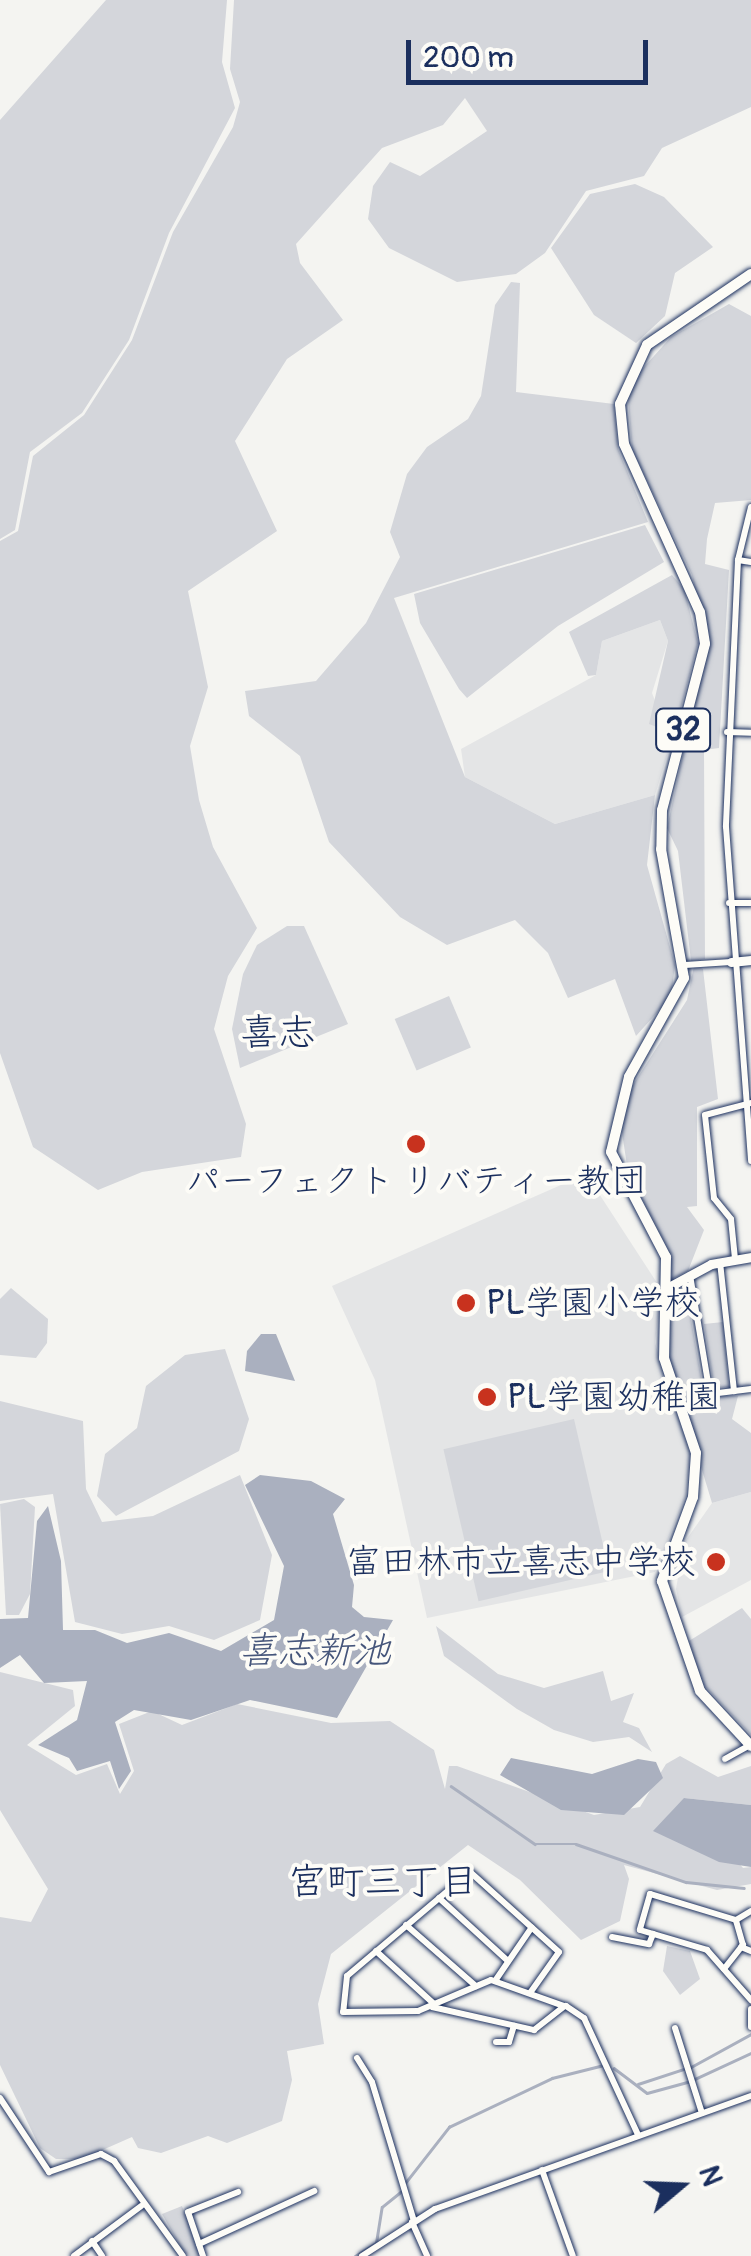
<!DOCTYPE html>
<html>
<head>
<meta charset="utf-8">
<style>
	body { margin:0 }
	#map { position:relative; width:751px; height:2256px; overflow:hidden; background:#f4f4f1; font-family:Pangolin,"Klee One",sans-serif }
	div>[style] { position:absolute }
	.built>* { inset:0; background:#e4e5e6 }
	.green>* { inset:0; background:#d4d6db; transform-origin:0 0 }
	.water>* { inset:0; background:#aab0bf }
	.stream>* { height:2.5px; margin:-1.25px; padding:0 1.25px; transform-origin:1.25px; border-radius:1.25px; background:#aab0bf }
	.roads { filter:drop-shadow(0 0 2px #1b2f5e) drop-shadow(0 0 2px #1b2f5e) }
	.street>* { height:6px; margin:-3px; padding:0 3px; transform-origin:3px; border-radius:3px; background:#fdfcf7 }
	.secondary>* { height:9px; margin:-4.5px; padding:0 4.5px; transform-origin:4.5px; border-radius:4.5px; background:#fdfcf7 }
	.primary>* { height:10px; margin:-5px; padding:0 5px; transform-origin:5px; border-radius:5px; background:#fdfcf7 }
	.dots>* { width:28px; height:28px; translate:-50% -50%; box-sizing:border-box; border:5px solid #fdfcf7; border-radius:50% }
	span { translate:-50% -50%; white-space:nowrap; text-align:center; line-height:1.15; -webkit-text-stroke:8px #fdfcf7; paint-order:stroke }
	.shield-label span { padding:2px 8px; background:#fdfcf7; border:2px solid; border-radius:8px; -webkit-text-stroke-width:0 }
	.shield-label { font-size:32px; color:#1b2f5e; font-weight:700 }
	.poi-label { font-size:35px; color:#1b2f5e }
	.left { translate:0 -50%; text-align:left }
	.right { translate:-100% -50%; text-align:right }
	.neighbourhood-label { font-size:38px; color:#1b2f5e }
	.water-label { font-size:38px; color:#46567b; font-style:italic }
	.north { position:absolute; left:631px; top:2136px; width:100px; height:100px; -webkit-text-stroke:8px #fdfcf7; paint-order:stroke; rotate:71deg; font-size:28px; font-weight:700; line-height:40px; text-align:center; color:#1b2f5e }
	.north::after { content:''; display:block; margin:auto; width:35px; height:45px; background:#1b2f5e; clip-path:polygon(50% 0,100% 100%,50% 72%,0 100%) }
	.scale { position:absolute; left:406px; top:40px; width:242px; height:45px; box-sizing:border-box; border:5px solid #1b2f5e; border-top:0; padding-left:12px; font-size:30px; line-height:35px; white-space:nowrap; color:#1b2f5e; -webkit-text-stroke:8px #fdfcf7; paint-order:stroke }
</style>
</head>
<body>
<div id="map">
	<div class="built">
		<i style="clip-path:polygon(660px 620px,668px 641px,652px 693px,667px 731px,675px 730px,655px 795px,555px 824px,465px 777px,461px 749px,596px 675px,602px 641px)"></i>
		<i style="clip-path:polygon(570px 1181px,594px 1186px,661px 1289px,655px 1343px,690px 1454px,686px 1495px,655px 1572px,427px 1618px,375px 1380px,332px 1286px)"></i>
		<i style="clip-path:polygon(751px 1492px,751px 1580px,682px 1617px,676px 1589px,684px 1543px,712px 1503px)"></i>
	</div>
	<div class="green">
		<i style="clip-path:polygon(106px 0,227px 0,222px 62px,235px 108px,169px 233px,129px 340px,82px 413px,30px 452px,15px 530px,0 539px,0 120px)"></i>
		<i style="clip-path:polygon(234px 0,751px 0,751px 107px,662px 148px,644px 176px,586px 191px,545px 253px,516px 274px,457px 282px,389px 248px,368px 219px,373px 186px,390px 162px,420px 176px,487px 131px,465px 98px,443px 125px,382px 148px,296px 244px,300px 263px,343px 320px,287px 359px,235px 441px,277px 531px,188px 591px,208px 687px,190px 746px,199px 800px,213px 847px,257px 928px,228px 976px,214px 1029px,246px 1124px,241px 1157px,142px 1172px,98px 1190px,33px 1147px,0 1053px,0 541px,18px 531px,33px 456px,84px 415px,132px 340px,173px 232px,233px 127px,240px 102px,230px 69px)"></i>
		<i style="clip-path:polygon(635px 184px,664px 197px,713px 247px,675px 273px,665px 316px,636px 343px,594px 315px,551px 248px,590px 194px)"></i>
		<i style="clip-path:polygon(511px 282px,520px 283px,516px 392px,614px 404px,618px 449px,648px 522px,394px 598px,465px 777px,555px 824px,655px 795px,647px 865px,675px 965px,671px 997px,636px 1036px,615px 979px,568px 998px,548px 953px,515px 920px,447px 945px,400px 917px,329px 842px,300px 756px,249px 716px,245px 691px,316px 681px,366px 623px,400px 557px,390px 532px,407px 474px,427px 447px,468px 419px,481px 396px,495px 305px)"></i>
		<i style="clip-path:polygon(729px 304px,751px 316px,751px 500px,715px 503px,707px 539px,705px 564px,729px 570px,719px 748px,704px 750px,705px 959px,691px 961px,678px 851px,667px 828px,707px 642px,692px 575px,632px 449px,627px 386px,671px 337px)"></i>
		<i style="clip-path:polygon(645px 525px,664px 562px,558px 626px,467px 698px,459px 689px,420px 623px,414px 594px)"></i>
		<i style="clip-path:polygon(672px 575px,684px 589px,698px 643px,675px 730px,667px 731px,649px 724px,668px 641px,660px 620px,602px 641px,596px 675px,588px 676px,569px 632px)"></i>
		<i style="clip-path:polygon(287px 926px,304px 926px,348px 1024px,240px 1068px,232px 1029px,243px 974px,257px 945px)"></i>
		<i style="clip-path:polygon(694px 966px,703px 969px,718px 1099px,697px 1107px,697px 1206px,687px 1207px,704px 1230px,688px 1271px,672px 1279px,669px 1251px,628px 1172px,621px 1126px,626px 1096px,687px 1000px)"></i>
		<i style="left:449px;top:996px;width:56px;height:59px;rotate:67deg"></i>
		<i style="clip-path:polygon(685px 1285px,707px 1410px,717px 1414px,720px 1396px,738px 1396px,732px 1419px,751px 1433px,751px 1492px,712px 1503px,667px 1354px,669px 1294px)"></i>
		<i style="clip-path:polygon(11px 1288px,48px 1319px,47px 1343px,36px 1358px,0 1355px,0 1299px)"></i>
		<i style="clip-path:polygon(723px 1322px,729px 1387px,714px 1388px,704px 1324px)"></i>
		<i style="clip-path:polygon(225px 1349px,249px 1419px,239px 1451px,116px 1516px,97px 1496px,105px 1454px,137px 1428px,146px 1386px,185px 1355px)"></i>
		<i style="clip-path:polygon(0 1401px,83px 1421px,86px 1489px,102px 1522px,153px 1516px,240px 1475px,272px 1555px,260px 1620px,214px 1640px,169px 1626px,122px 1634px,75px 1622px,53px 1494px,0 1501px)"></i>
		<i style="left:574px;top:1419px;width:156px;height:134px;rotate:77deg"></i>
		<i style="clip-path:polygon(24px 1499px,35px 1507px,30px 1594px,19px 1615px,6px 1615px,0 1504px)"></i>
		<i style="clip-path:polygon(742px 1608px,751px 1619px,751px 1735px,702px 1683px,689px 1641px)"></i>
		<i style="clip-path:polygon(436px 1626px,498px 1674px,544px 1688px,603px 1671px,611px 1701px,634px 1693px,623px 1722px,639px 1728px,652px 1752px,629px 1737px,593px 1742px,554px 1730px,517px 1709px,444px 1656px)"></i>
		<i style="clip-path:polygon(0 1672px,73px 1690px,75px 1706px,27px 1745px,76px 1775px,107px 1764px,120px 1794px,134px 1771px,119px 1724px,152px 1711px,182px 1725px,237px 1704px,331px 1723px,390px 1721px,434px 1750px,445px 1789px,449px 1766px,457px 1766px,594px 1815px,640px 1807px,666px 1764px,680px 1756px,718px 1777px,751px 1766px,751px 1805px,684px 1798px,743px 1868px,751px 1867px,751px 1884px,717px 1890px,624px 1865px,629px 1879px,620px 1921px,581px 1940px,520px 1880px,468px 1845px,331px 1954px,318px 2004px,324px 2044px,287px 2051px,292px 2080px,282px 2121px,227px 2143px,208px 2136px,161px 2153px,138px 2148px,132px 2137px,82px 2159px,56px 2159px,40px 2148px,0 2065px,0 1917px,31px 1922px,48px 1889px,0 1810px)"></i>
		<i style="clip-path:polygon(667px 1946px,690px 1951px,700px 1979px,680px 1995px,663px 1971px)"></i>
		<i style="clip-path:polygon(182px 2206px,201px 2256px,186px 2256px,162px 2214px)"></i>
	</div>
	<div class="water">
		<i style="clip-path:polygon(261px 1334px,276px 1334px,295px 1381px,245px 1371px,247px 1351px)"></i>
		<i style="clip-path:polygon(260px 1475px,311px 1481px,345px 1499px,333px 1514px,354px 1585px,352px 1607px,364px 1617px,393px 1620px,337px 1718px,250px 1700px,191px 1720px,134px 1710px,115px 1722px,131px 1771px,119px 1789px,110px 1761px,77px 1771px,69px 1758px,38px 1745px,77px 1720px,87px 1681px,44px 1683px,20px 1655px,0 1668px,0 1619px,28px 1618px,37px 1521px,48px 1506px,61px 1561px,63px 1630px,95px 1630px,127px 1643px,169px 1633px,221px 1651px,274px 1620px,284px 1566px,245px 1485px)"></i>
		<i style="clip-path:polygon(511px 1758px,592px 1774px,638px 1759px,656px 1762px,663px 1778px,624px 1815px,561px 1810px,500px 1775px)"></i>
		<i style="clip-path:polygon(684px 1798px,751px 1805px,751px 1867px,719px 1862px,653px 1831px)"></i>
	</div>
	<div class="stream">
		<i style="left:451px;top:1786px;width:102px;rotate:34.6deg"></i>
		<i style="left:535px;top:1844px;width:41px"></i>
		<i style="left:576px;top:1844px;width:116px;rotate:19.1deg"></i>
		<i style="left:686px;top:1882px;width:58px;rotate:5.9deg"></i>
		<i style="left:691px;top:2067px;width:68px;rotate:-28.8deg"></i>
		<i style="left:614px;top:2068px;width:41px;rotate:37.1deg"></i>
		<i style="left:647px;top:2093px;width:46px;rotate:-15.3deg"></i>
		<i style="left:695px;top:2079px;width:62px;rotate:-24.9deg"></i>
		<i style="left:638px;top:2084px;width:52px;rotate:-18.1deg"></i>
		<i style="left:406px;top:2182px;width:70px;rotate:-52deg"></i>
		<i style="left:449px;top:2127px;width:114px;rotate:-25.4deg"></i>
		<i style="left:552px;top:2078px;width:54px;rotate:-14deg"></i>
		<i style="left:355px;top:2256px;width:25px;rotate:-32deg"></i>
		<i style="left:376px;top:2243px;width:36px;rotate:-81deg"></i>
		<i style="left:382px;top:2207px;width:26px;rotate:-39deg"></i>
	</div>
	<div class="roads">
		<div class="street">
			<i style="left:751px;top:507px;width:55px;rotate:103.8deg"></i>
			<i style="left:738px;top:560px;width:267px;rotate:92.6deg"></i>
			<i style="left:726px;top:827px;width:335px;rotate:85.7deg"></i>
			<i style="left:738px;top:560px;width:13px;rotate:9deg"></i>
			<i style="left:727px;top:732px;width:24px;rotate:2deg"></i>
			<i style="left:729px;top:903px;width:22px"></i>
			<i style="left:685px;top:965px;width:46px;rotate:-3.7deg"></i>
			<i style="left:735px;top:1259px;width:40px;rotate:-95.7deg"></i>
			<i style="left:731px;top:1219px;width:27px;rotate:-129deg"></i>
			<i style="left:714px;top:1198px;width:83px;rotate:-96.2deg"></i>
			<i style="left:705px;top:1115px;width:48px;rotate:-14.6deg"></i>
			<i style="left:720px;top:1262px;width:130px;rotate:83.8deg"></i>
			<i style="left:690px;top:1275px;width:121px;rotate:80.5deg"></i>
			<i style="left:710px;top:1394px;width:41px;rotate:-7deg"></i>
			<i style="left:725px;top:1759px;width:29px;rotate:-29deg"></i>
			<i style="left:439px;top:1898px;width:93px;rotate:42.4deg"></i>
			<i style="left:736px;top:1920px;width:90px;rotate:-163.2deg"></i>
			<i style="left:650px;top:1894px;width:37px;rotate:106deg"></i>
			<i style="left:640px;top:1930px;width:70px;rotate:16.6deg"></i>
			<i style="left:707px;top:1950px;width:67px;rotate:48.7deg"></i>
			<i style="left:736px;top:1920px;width:17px;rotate:-31deg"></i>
			<i style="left:406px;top:1925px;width:93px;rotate:41.1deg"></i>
			<i style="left:612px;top:1937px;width:38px;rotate:11deg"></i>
			<i style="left:649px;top:1944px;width:11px;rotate:-68deg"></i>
			<i style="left:741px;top:1947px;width:11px;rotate:22deg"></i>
			<i style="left:376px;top:1951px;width:79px;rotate:42.4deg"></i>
			<i style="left:724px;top:1969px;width:31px;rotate:-52deg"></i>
			<i style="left:743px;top:1945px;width:26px;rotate:-106deg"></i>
			<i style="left:495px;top:1981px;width:65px;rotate:-55.6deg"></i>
			<i style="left:530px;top:1993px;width:50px;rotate:-54.7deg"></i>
			<i style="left:559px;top:1952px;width:120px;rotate:-138deg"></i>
			<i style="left:470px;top:1872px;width:161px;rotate:139.8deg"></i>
			<i style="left:347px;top:1976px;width:36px;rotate:96deg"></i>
			<i style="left:343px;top:2012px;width:75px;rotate:-0.8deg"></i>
			<i style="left:418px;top:2011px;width:79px;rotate:-23deg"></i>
			<i style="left:491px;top:1980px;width:77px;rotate:19.6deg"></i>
			<i style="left:564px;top:2006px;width:2px"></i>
			<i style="left:566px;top:2006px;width:22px;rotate:34deg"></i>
			<i style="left:584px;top:2018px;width:129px;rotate:65.2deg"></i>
			<i style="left:432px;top:2007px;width:105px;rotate:12.7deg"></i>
			<i style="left:534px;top:2030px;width:37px;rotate:-38deg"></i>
			<i style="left:751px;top:2009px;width:18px;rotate:90deg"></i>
			<i style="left:675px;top:2028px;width:89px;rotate:72.4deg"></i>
			<i style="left:496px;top:2042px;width:13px"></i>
			<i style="left:509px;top:2042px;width:17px;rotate:-73deg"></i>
			<i style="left:357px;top:2058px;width:28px;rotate:58deg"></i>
			<i style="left:372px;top:2082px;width:145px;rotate:73.2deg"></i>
			<i style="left:0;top:2098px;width:89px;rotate:56.5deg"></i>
			<i style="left:49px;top:2172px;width:55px;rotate:-19.1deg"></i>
			<i style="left:101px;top:2154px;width:15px;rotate:28deg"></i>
			<i style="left:114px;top:2161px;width:117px;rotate:54deg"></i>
			<i style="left:542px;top:2170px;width:91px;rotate:70.2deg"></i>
			<i style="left:412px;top:2222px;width:37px;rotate:66deg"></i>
			<i style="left:92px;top:2241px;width:18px;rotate:56deg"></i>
			<i style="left:199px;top:2244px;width:127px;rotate:-24.7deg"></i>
			<i style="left:74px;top:2256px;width:84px;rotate:-36.7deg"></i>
			<i style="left:203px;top:2256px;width:46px;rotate:-108.8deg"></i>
			<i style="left:188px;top:2212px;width:54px;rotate:-21.8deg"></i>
			<i style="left:362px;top:2256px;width:87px;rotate:-32.8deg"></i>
			<i style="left:435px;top:2209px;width:336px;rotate:-19.7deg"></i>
		</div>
		<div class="secondary">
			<i style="left:731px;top:962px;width:20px;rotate:-6deg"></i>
			<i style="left:665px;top:1289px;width:52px;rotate:-28.5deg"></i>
			<i style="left:711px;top:1264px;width:41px;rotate:-9.9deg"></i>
		</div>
		<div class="primary">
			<i style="left:751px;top:274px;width:126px;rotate:145.7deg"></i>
			<i style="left:647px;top:345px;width:65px;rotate:114.6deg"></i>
			<i style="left:620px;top:404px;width:40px;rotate:84.3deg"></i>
			<i style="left:624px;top:444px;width:184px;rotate:65.7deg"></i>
			<i style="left:700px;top:612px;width:32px;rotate:81deg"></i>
			<i style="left:705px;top:644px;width:171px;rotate:104.5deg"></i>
			<i style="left:662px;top:810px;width:39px;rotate:91deg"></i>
			<i style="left:661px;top:849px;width:131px;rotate:79.9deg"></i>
			<i style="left:684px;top:978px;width:113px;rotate:119.1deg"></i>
			<i style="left:629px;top:1077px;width:77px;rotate:103.5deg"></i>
			<i style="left:611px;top:1152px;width:119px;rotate:62.4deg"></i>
			<i style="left:666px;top:1257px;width:101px;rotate:91.1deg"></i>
			<i style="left:664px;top:1358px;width:100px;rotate:71.4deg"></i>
			<i style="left:696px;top:1453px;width:44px;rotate:93.9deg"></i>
			<i style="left:693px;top:1497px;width:90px;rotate:110.3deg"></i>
			<i style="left:662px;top:1581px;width:116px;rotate:70.9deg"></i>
			<i style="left:700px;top:1691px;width:75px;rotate:47.2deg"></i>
		</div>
	</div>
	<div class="dots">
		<i style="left:416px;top:1144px;background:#c8321e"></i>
		<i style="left:466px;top:1303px;background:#c8321e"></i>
		<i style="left:487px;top:1397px;background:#c8321e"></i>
		<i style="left:716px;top:1562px;background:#c8321e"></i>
	</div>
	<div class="shield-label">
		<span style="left:683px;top:730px">32</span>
	</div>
	<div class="poi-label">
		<span style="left:416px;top:1181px">パーフェクト リバティー教団</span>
		<span class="left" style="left:486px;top:1303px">PL学園小学校</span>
		<span class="left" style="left:507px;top:1397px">PL学園幼稚園</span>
		<span class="right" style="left:696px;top:1562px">富田林市立喜志中学校</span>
	</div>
	<div class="neighbourhood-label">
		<span style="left:278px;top:1034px">喜志</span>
		<span style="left:383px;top:1883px">宮町三丁目</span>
	</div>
	<div class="water-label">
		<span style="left:315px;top:1652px">喜志新池</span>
	</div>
	<div class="north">N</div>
	<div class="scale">200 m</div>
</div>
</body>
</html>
